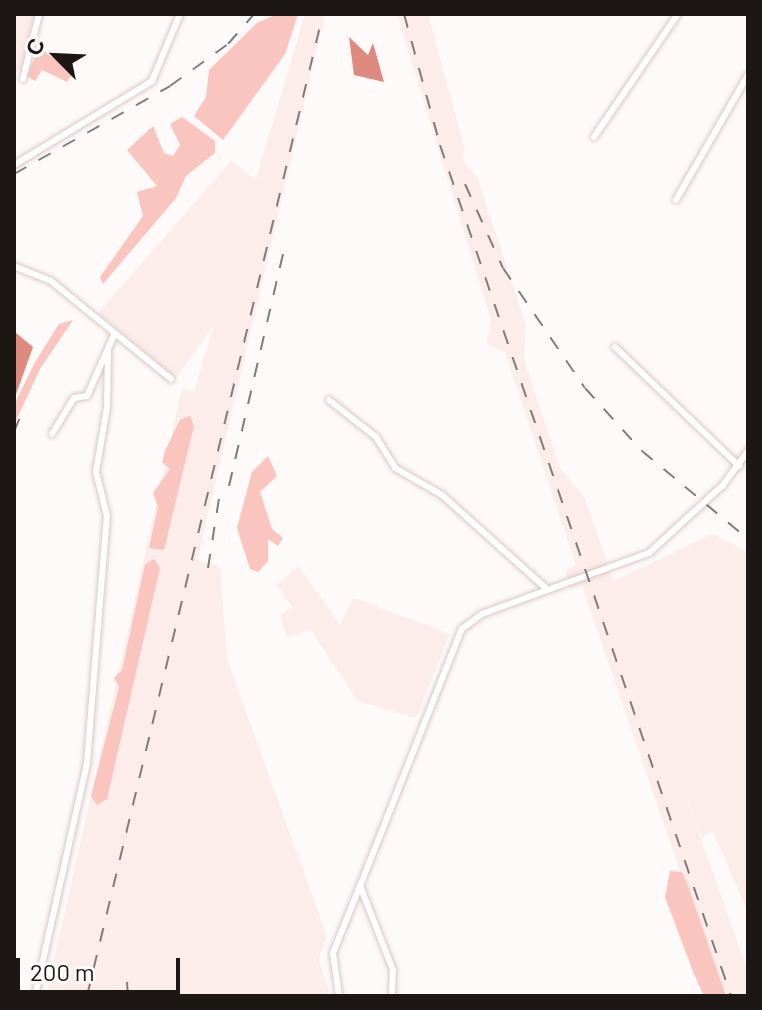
<!DOCTYPE html>
<html>
<head>
<meta charset="utf-8">
<style>
	body { margin:0 }
	#map { position:relative; width:762px; height:1010px; overflow:hidden; background:#fdfaf9; font-family:Barlow,sans-serif }
	div>[style] { position:absolute }
	.built>* { inset:0; background:#fcecea }
	.green>* { inset:0; background:#f9c5be }
	.water>* { inset:0; background:#de8a7f }
	.roads { filter:drop-shadow(0 0 2px #d9c8c6) drop-shadow(0 0 2px #d9c8c6) }
	.minor>* { height:6px; margin:-3px; padding:0 3px; transform-origin:3px; border-radius:3px; background:#fff }
	.rail>* { height:2px; margin-top:-1px; transform-origin:0; background:repeating-linear-gradient(90deg,#817c7b 0 14px,transparent 0 28px) }
	span { translate:-50% -50%; white-space:nowrap; text-align:center; line-height:1.15; -webkit-text-stroke:7px #fdfaf9; paint-order:stroke }
	.frame { position:absolute; inset:0; border:16px solid #1c1615; pointer-events:none }
	.north { position:absolute; left:16px; top:16px; width:80px; height:80px; -webkit-text-stroke:6px #fdfaf9; paint-order:stroke; rotate:294deg; font-size:22px; font-weight:700; line-height:32px; text-align:center; color:#1c1615 }
	.north::after { content:''; display:block; margin:auto; width:28px; height:36px; background:#1c1615; clip-path:polygon(50% 0,100% 100%,50% 72%,0 100%) }
	.scale { position:absolute; left:16px; top:958px; width:164px; height:36px; box-sizing:border-box; border:4px solid #1c1615; border-top:0; padding-left:10px; font-size:24px; line-height:28px; white-space:nowrap; color:#1c1615; -webkit-text-stroke:6px #fdfaf9; paint-order:stroke }
</style>
</head>
<body>
<div id="map">
	<div class="built">
		<i style="clip-path:polygon(14px 14px,34px 14px,20px 70px,14px 73px)"></i>
		<i style="clip-path:polygon(305px 14px,325px 14px,197px 561px,220px 566px,227px 659px,327px 937px,318px 959px,331px 996px,46px 996px,182px 389px,194px 392px,214px 325px,176px 378px,98px 313px,231px 161px,256px 180px)"></i>
		<i style="clip-path:polygon(397px 14px,428px 14px,465px 150px,462px 160px,477px 177px,526px 325px,524px 359px,560px 468px,585px 498px,613px 581px,713px 534px,748px 553px,748px 912px,713px 832px,702px 837px,685px 794px,748px 972px,748px 996px,723px 996px,582px 586px,571px 589px,565px 571px,576px 565px,505px 352px,487px 344px,491px 320px)"></i>
		<i style="clip-path:polygon(298px 566px,340px 624px,354px 598px,450px 634px,416px 718px,358px 701px,310px 629px,287px 637px,280px 615px,293px 608px,277px 585px)"></i>
	</div>
	<div class="green">
		<i style="clip-path:polygon(277px 14px,298px 14px,285px 54px,223px 140px,194px 116px,206px 97px,209px 70px,257px 23px)"></i>
		<i style="clip-path:polygon(43px 38px,46px 53px,75px 71px,67px 82px,42px 70px,35px 81px,27px 76px)"></i>
		<i style="clip-path:polygon(182px 117px,215px 141px,215px 153px,186px 176px,176px 198px,103px 284px,100px 277px,143px 216px,137px 192px,157px 186px,127px 150px,153px 126px,164px 153px,173px 156px,180px 145px,170px 124px)"></i>
		<i style="clip-path:polygon(73px 320px,40px 369px,14px 425px,14px 405px,34px 364px,59px 324px)"></i>
		<i style="clip-path:polygon(190px 416px,194px 426px,164px 550px,149px 548px,158px 507px,153px 493px,170px 469px,162px 462px,165px 451px,180px 420px)"></i>
		<i style="clip-path:polygon(268px 456px,277px 476px,260px 492px,272px 529px,283px 538px,278px 546px,268px 539px,268px 561px,258px 572px,250px 569px,237px 528px,252px 472px)"></i>
		<i style="clip-path:polygon(154px 559px,160px 568px,107px 799px,97px 805px,91px 796px,119px 687px,114px 678px,122px 670px,145px 564px)"></i>
		<i style="clip-path:polygon(670px 871px,682px 872px,687px 883px,726px 996px,704px 996px,694px 974px,665px 897px)"></i>
	</div>
	<div class="water">
		<i style="clip-path:polygon(349px 37px,368px 55px,373px 43px,384px 82px,354px 75px)"></i>
		<i style="clip-path:polygon(15px 332px,33px 347px,14px 400px,14px 333px)"></i>
	</div>
	<div class="roads">
		<div class="minor">
			<i style="left:23px;top:79px;width:67px;rotate:-76.2deg"></i>
			<i style="left:594px;top:137px;width:149px;rotate:-55.7deg"></i>
			<i style="left:14px;top:165px;width:162px;rotate:-31.3deg"></i>
			<i style="left:152px;top:81px;width:73px;rotate:-67.3deg"></i>
			<i style="left:676px;top:200px;width:144px;rotate:-60.1deg"></i>
			<i style="left:14px;top:266px;width:40px;rotate:22deg"></i>
			<i style="left:51px;top:281px;width:155px;rotate:39.2deg"></i>
			<i style="left:615px;top:347px;width:172px;rotate:43.8deg"></i>
			<i style="left:329px;top:400px;width:60px;rotate:38.2deg"></i>
			<i style="left:376px;top:437px;width:36px;rotate:58deg"></i>
			<i style="left:395px;top:468px;width:54px;rotate:29.9deg"></i>
			<i style="left:442px;top:495px;width:142px;rotate:41.9deg"></i>
			<i style="left:52px;top:434px;width:42px;rotate:-58.6deg"></i>
			<i style="left:74px;top:398px;width:13px;rotate:-9deg"></i>
			<i style="left:87px;top:396px;width:67px;rotate:-66.1deg"></i>
			<i style="left:35px;top:996px;width:239px;rotate:-77.4deg"></i>
			<i style="left:87px;top:763px;width:248px;rotate:-85.4deg"></i>
			<i style="left:107px;top:516px;width:45px;rotate:-104deg"></i>
			<i style="left:96px;top:472px;width:66px;rotate:-80.4deg"></i>
			<i style="left:107px;top:407px;width:58px;rotate:-89deg"></i>
			<i style="left:339px;top:996px;width:43px;rotate:-97.9deg"></i>
			<i style="left:333px;top:953px;width:72px;rotate:-68.1deg"></i>
			<i style="left:392px;top:996px;width:26px;rotate:-88deg"></i>
			<i style="left:393px;top:970px;width:90px;rotate:-111.4deg"></i>
			<i style="left:360px;top:886px;width:277px;rotate:-68.4deg"></i>
			<i style="left:462px;top:629px;width:25px;rotate:-37deg"></i>
			<i style="left:482px;top:614px;width:178px;rotate:-20.1deg"></i>
			<i style="left:649px;top:553px;width:100px;rotate:-42.6deg"></i>
			<i style="left:723px;top:485px;width:42px;rotate:-53.7deg"></i>
		</div>
	</div>
	<div class="rail">
		<i style="left:404px;top:14px;width:136px;rotate:74.6deg"></i>
		<i style="left:440px;top:145px;width:899px;rotate:71.12deg"></i>
		<i style="left:14px;top:174px;width:179px;rotate:-29.4deg"></i>
		<i style="left:170px;top:86px;width:72px;rotate:-35.9deg"></i>
		<i style="left:228px;top:44px;width:40px;rotate:-49deg"></i>
		<i style="left:465px;top:184px;width:92px;rotate:65.7deg"></i>
		<i style="left:503px;top:268px;width:145px;rotate:55.7deg"></i>
		<i style="left:585px;top:388px;width:85px;rotate:47.9deg"></i>
		<i style="left:642px;top:451px;width:138px;rotate:39.7deg"></i>
		<i style="left:14px;top:432px;width:22px;rotate:-68deg"></i>
		<i style="left:229px;top:486px;width:242px;rotate:-76.9deg"></i>
		<i style="left:208px;top:568px;width:83px;rotate:-81deg"></i>
		<i style="left:127px;top:982px;width:14px;rotate:86deg"></i>
		<i style="left:87px;top:996px;width:1010px;rotate:-76.49deg"></i>
	</div>
	<div class="frame"></div>
	<div class="north">С</div>
	<div class="scale">200 m</div>
</div>
</body>
</html>
